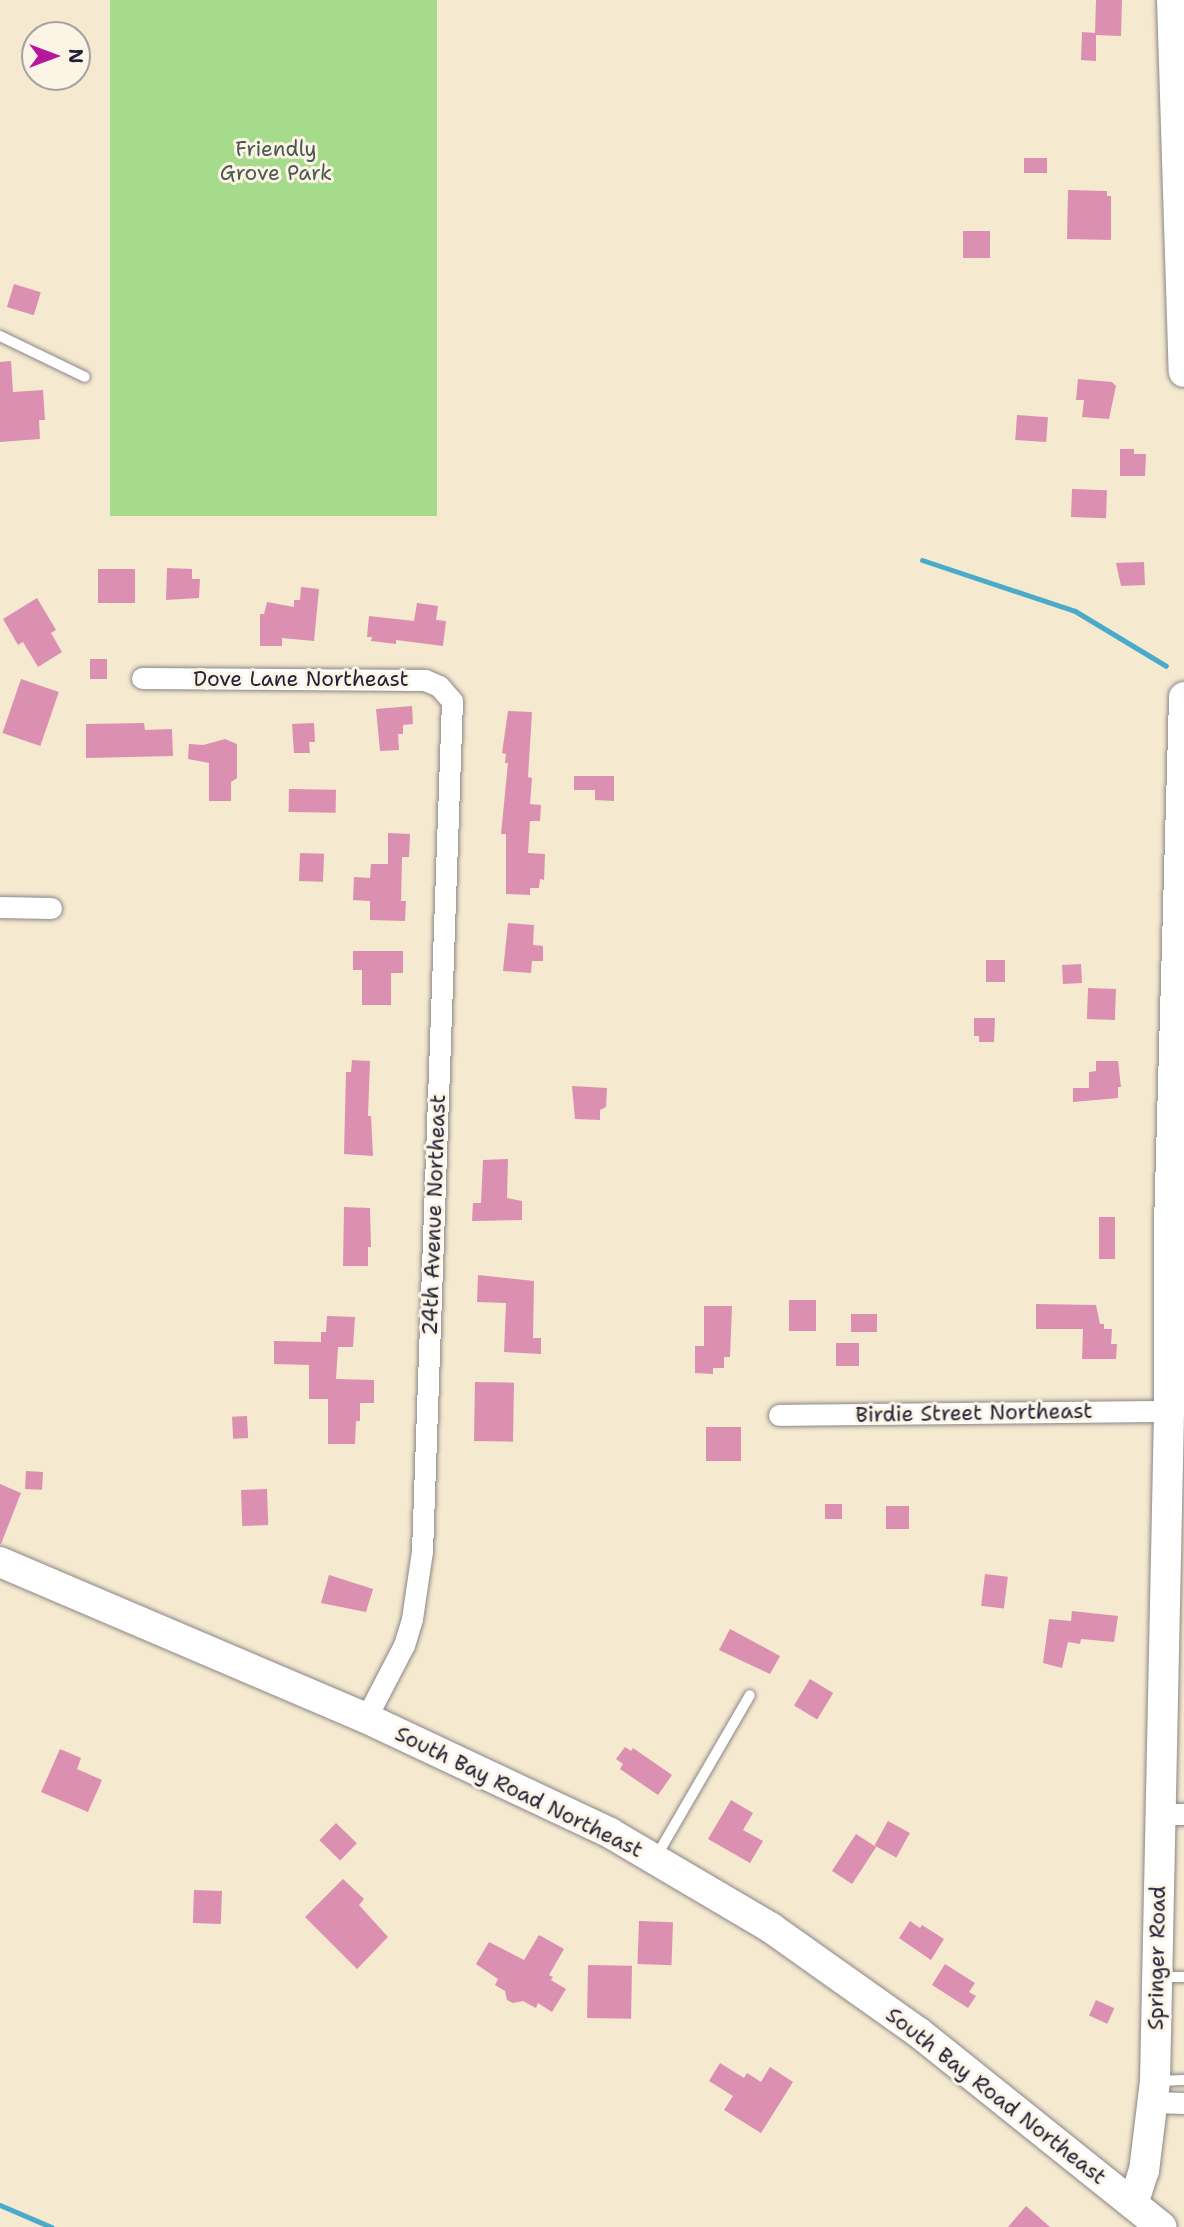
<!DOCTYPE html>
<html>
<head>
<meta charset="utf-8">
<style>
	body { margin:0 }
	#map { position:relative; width:1184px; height:2227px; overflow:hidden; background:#f5e9d0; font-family:"Shantell Sans",sans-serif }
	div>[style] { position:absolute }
	.green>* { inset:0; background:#a6db8b; transform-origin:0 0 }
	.stream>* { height:5px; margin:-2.5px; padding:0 2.5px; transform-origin:2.5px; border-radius:2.5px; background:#4aaac9 }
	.building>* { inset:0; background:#db90b1; transform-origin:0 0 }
	.roads { filter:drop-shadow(0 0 2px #8c8686) drop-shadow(0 0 2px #8c8686) }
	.lane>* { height:10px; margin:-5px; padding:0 5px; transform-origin:5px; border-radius:5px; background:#fff }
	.street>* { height:21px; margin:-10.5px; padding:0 10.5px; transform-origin:10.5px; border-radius:10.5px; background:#fff }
	.secondary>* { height:30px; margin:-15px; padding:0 15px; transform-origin:15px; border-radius:15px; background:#fff }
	span { translate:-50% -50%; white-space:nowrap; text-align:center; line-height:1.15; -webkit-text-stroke:6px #fcf5e5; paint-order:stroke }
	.park-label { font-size:21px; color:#4a5a53 }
	.street-label { font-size:21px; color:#22223b }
	.north { position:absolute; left:21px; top:21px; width:70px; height:70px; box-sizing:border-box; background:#fcf5e5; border:2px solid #a5a1a1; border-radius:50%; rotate:90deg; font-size:19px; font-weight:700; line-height:28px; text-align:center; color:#22223b }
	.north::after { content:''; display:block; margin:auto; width:24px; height:32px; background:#b5179e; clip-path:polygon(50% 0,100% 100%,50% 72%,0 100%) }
</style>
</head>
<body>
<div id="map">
	<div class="green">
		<i style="left:110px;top:0;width:327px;height:516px"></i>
	</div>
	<div class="stream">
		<i style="left:922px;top:560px;width:161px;rotate:18.4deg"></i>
		<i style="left:1075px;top:611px;width:106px;rotate:31.1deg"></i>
		<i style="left:0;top:2205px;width:56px;rotate:23.3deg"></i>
	</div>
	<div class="building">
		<i style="clip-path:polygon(1096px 0,1122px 0,1121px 36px,1096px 35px,1096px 61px,1081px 60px,1082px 32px,1095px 33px)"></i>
		<i style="left:1024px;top:158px;width:23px;height:15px"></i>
		<i style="clip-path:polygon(1068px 190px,1107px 191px,1107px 196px,1111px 196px,1111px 240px,1067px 239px)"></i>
		<i style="left:963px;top:231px;width:27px;height:27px"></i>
		<i style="left:14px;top:284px;width:28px;height:24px;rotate:17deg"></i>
		<i style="clip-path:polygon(11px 361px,13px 392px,43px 390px,45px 420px,39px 420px,40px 439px,0 442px,0 362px)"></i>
		<i style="clip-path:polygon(1078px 379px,1112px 382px,1116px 386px,1109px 419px,1082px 417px,1084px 400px,1076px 400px)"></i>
		<i style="left:1017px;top:415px;width:31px;height:25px;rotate:4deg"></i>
		<i style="clip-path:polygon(1120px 449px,1134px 449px,1134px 454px,1146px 454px,1145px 476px,1120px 476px)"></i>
		<i style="left:1072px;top:489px;width:35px;height:28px;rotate:2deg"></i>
		<i style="clip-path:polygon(1144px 562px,1145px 585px,1121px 586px,1116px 563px)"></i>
		<i style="clip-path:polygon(167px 568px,192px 569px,192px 579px,200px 579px,199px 598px,166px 600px)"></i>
		<i style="left:98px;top:569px;width:37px;height:34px"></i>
		<i style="clip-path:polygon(301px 587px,319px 589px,314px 641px,282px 638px,282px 646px,260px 646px,260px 614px,264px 614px,267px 602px,294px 607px,294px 600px,300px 600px)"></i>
		<i style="clip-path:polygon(37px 598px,56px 630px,51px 633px,62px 652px,38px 667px,23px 642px,18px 645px,3px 619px)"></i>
		<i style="clip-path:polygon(417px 603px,438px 606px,436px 620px,446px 621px,443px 646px,396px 640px,396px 644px,371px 641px,372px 637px,367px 637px,369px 616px,414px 621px)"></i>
		<i style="left:90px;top:659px;width:17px;height:20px"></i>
		<i style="left:21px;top:679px;width:40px;height:57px;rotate:19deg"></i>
		<i style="clip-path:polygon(412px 706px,413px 724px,403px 725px,403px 734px,398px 734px,399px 750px,380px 751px,376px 709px)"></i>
		<i style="clip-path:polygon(508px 711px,532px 712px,528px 777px,532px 778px,530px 804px,541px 805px,540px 821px,530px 821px,528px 853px,545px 854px,544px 880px,540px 879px,539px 888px,530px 888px,530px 895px,506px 894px,506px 834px,501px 834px,508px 763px,505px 763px,506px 754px,502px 753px)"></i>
		<i style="clip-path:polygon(144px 723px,145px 730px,172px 729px,173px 756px,86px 758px,86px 724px)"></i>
		<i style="clip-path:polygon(314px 723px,315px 742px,309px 742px,310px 753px,294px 753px,292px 724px)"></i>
		<i style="clip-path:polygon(225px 739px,237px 744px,237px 778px,231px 782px,231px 801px,209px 801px,209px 763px,188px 759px,189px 744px,203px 745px)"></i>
		<i style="clip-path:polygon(574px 776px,614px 776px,614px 801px,595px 800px,595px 790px,574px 790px)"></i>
		<i style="left:289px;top:789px;width:47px;height:23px;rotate:1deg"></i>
		<i style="clip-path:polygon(388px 833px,410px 834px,409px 857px,402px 857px,401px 901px,406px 901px,405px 921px,370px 920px,370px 901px,353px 900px,354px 877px,370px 878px,371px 864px,388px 864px)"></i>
		<i style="left:300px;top:853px;width:24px;height:28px;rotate:2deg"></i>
		<i style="clip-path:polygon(508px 923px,534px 925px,533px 945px,543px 946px,543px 961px,532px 961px,531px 973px,503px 971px)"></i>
		<i style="clip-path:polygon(353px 951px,403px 951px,403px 973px,391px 973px,391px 1005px,362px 1005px,362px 970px,353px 970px)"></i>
		<i style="left:986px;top:960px;width:19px;height:22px"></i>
		<i style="left:1081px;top:964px;width:19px;height:19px;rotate:87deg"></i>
		<i style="left:1088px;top:988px;width:28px;height:31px;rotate:2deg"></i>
		<i style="clip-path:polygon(974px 1018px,995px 1018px,994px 1042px,979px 1042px,979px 1036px,974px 1036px)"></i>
		<i style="clip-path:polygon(352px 1060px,370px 1061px,368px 1116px,371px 1116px,373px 1156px,344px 1154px,346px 1072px,351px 1072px)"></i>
		<i style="clip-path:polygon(1096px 1061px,1118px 1061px,1121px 1087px,1118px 1087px,1118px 1098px,1073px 1102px,1073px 1088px,1089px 1088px,1089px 1072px,1096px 1071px)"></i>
		<i style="clip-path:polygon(572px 1086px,607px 1088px,606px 1107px,600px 1110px,600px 1120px,575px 1119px)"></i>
		<i style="clip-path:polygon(508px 1159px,507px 1198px,522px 1201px,522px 1220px,472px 1221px,473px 1203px,481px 1203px,483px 1160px)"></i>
		<i style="clip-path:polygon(344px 1207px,370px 1208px,371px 1247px,368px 1247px,368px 1266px,343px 1266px)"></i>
		<i style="left:1099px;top:1217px;width:16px;height:42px"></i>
		<i style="clip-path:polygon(478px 1275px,534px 1281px,533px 1338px,541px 1338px,541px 1354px,504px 1352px,506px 1303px,477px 1302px)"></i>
		<i style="left:789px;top:1300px;width:27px;height:31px"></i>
		<i style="clip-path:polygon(1036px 1304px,1096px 1305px,1100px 1324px,1104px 1324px,1104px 1329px,1112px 1329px,1111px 1344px,1117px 1344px,1116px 1359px,1082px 1359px,1083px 1329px,1036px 1329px)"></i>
		<i style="clip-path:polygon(704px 1306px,732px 1306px,730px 1357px,724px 1357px,724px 1368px,713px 1368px,713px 1374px,695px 1373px,695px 1346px,704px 1346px)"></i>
		<i style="left:851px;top:1314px;width:26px;height:18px"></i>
		<i style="clip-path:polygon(327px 1316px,355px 1317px,353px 1347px,338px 1347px,336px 1379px,374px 1380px,374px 1403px,360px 1403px,360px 1421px,356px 1421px,355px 1444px,328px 1444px,328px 1399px,309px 1399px,309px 1365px,274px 1364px,274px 1341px,321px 1342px,321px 1332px,326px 1332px)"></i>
		<i style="left:836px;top:1343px;width:23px;height:23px"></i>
		<i style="left:475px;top:1382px;width:39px;height:59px;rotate:1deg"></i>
		<i style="left:247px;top:1416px;width:22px;height:15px;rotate:87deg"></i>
		<i style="left:706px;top:1427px;width:35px;height:34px"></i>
		<i style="left:26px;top:1471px;width:17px;height:18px;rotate:3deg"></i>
		<i style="clip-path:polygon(0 1484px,21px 1493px,1px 1544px,0 1544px)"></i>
		<i style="left:267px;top:1489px;width:36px;height:26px;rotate:88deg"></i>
		<i style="left:825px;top:1504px;width:17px;height:15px"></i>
		<i style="left:909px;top:1506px;width:23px;height:23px;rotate:90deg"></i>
		<i style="left:985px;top:1574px;width:23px;height:32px;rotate:7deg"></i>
		<i style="clip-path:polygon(329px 1575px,373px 1589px,366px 1612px,321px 1603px)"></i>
		<i style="clip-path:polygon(1072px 1611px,1118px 1616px,1114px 1642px,1081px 1639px,1080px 1644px,1068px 1642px,1062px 1668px,1043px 1663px,1049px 1619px,1071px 1621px)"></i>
		<i style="clip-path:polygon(730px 1629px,780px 1656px,770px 1674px,719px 1650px)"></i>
		<i style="left:810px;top:1679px;width:27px;height:31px;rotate:31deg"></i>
		<i style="clip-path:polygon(625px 1747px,631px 1751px,633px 1748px,672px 1775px,658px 1795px,620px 1769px,623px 1764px,616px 1759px)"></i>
		<i style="clip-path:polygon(60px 1749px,81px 1758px,77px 1769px,102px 1780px,88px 1812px,41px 1792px)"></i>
		<i style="clip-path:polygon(731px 1800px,753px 1813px,743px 1830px,763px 1841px,750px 1863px,708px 1839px)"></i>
		<i style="left:888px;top:1821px;width:25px;height:28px;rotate:29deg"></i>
		<i style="left:336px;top:1823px;width:29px;height:24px;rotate:44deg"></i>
		<i style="left:856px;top:1834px;width:24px;height:44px;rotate:33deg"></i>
		<i style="clip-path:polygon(343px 1879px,364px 1899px,359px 1905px,388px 1937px,357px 1969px,305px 1917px)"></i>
		<i style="left:194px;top:1890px;width:28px;height:33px;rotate:2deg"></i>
		<i style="left:639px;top:1921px;width:34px;height:43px;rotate:2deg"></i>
		<i style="clip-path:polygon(910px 1921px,920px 1928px,922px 1925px,944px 1939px,931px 1960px,899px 1938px)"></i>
		<i style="clip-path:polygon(539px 1935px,564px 1949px,549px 1975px,553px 1977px,551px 1980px,566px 1989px,552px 2012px,538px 2003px,536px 2008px,523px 2001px,513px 2003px,507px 2000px,505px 1991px,495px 1985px,498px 1979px,476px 1964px,489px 1942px,524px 1960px)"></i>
		<i style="clip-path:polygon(945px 1964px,975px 1983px,969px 1992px,976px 1996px,968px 2008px,932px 1985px)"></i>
		<i style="left:588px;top:1965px;width:44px;height:53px;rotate:1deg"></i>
		<i style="left:1096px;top:2000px;width:20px;height:17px;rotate:24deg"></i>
		<i style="clip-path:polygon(720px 2063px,744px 2078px,747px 2073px,761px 2082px,770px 2067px,793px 2082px,761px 2133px,724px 2110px,733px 2096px,709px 2081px)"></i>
		<i style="clip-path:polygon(1026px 2206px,1050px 2227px,1008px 2227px)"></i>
	</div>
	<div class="roads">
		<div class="lane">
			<i style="left:0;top:336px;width:94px;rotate:25.8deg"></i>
			<i style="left:656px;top:1857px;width:187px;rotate:-59.9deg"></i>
			<i style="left:1160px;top:1977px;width:24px"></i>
			<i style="left:1157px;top:2081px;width:27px;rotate:-2deg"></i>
		</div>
		<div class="street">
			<i style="left:142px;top:678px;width:283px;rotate:0.4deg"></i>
			<i style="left:425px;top:680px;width:15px;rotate:23deg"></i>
			<i style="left:439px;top:686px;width:20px;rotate:49deg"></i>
			<i style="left:452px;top:701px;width:851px;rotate:92.02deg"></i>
			<i style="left:422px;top:1551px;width:69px;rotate:98.4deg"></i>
			<i style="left:412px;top:1619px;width:27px;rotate:107deg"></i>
			<i style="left:404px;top:1645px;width:82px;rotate:117.5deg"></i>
			<i style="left:0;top:907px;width:51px;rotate:1.1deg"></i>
			<i style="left:779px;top:1415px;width:390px;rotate:-0.6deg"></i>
			<i style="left:1159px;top:1814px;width:25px"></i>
			<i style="left:1153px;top:2102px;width:31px;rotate:2deg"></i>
		</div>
		<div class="secondary">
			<i style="left:1172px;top:0;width:372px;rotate:88.2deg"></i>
			<i style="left:0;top:1562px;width:398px;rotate:23.1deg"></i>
			<i style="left:366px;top:1718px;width:270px;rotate:25.2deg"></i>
			<i style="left:610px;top:1833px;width:187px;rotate:30.5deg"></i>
			<i style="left:771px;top:1928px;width:180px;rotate:35.3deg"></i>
			<i style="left:918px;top:2032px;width:312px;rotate:38.7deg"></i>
			<i style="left:1133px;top:2204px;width:35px;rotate:-72deg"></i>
			<i style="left:1144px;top:2171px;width:91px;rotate:-83deg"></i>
			<i style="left:1155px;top:2081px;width:670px;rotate:-88.8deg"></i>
			<i style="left:1169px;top:1411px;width:186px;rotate:-90deg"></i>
			<i style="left:1169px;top:1225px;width:528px;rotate:-88.37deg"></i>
		</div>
	</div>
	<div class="park-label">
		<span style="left:276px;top:161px">Friendly<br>Grove Park</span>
	</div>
	<div class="street-label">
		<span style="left:301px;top:679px">Dove Lane Northeast</span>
		<span style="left:434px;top:1215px;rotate:-88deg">24th Avenue Northeast</span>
		<span style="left:974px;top:1413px;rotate:-1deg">Birdie Street Northeast</span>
		<span style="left:519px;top:1792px;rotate:26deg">South Bay Road Northeast</span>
		<span style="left:1157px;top:1958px;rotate:-89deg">Springer Road</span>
		<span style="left:996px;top:2096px;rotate:38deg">South Bay Road Northeast</span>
	</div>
	<div class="north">N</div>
</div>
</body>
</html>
